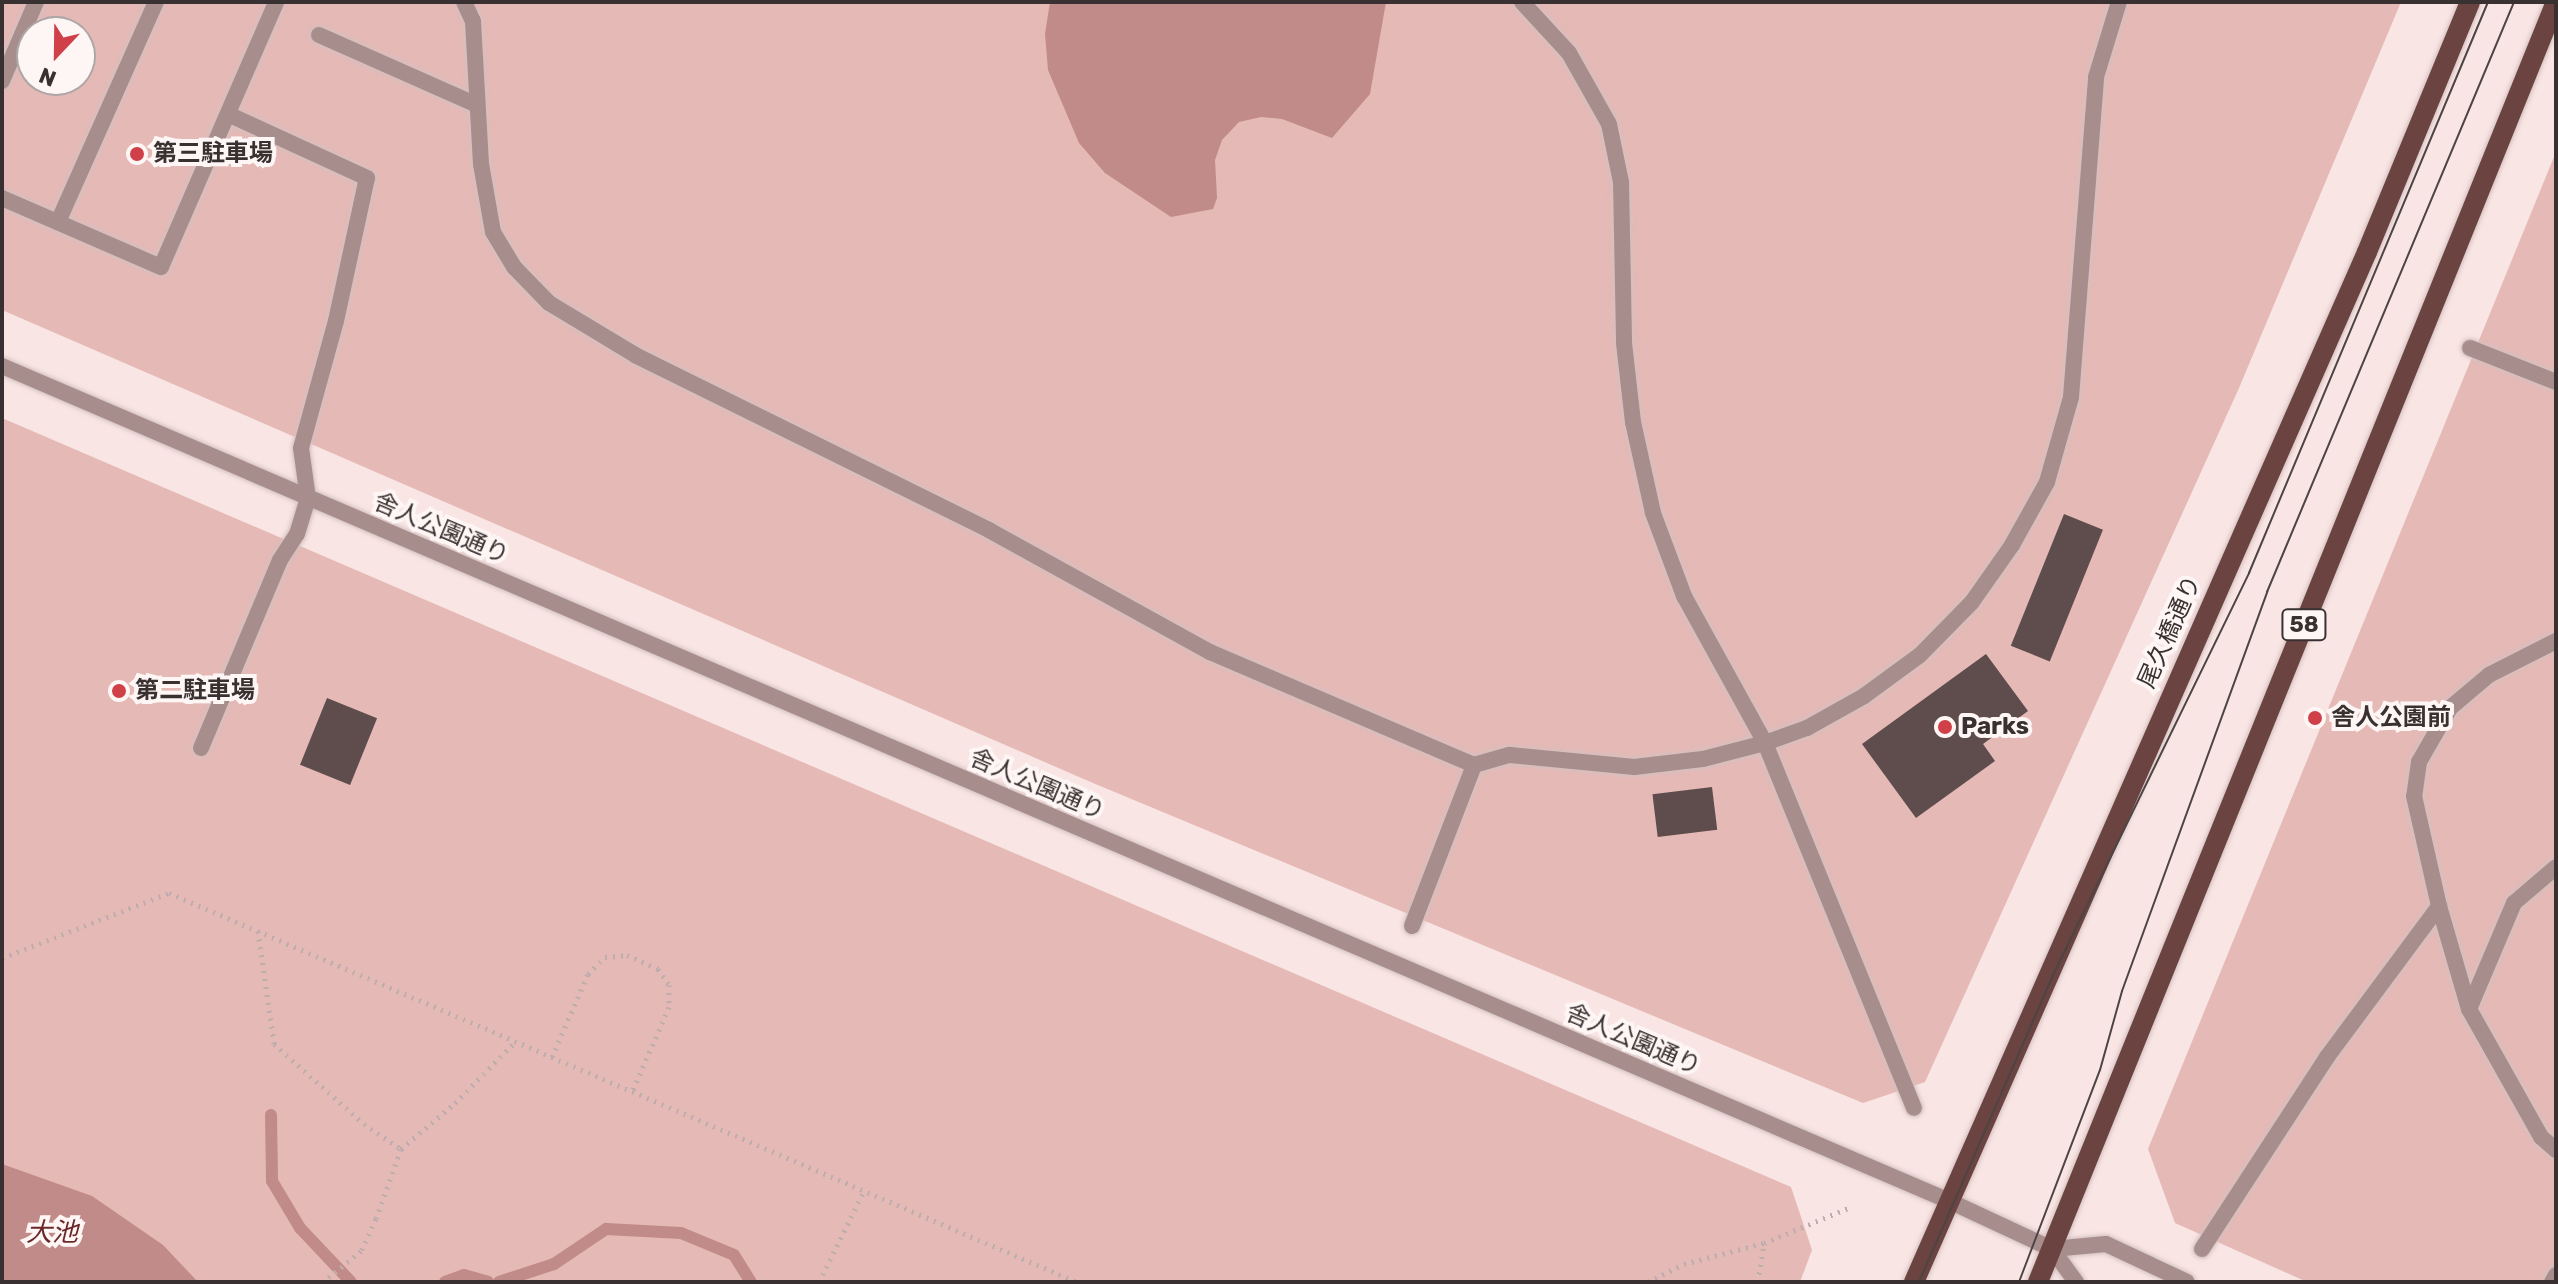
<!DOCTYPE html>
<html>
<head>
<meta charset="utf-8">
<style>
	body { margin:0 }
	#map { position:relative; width:2558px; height:1284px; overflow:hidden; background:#f9e5e4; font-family:Rubik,"Noto Sans JP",sans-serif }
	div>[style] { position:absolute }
	.green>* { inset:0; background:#e5b9b6 }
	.water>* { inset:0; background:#c08b88 }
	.stream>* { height:12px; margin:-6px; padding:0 6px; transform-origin:6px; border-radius:6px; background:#c08b88 }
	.building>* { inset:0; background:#5e4d4c; transform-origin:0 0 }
	.path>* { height:5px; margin-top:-2.5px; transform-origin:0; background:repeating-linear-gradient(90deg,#bdadac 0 2px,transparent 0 8px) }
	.roads { filter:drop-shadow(0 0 2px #d3c1c0) drop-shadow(0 0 2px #d3c1c0) }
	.service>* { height:16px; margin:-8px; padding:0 8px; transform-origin:8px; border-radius:8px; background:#a78e8d }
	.pedestrian>* { height:16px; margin:-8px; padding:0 8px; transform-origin:8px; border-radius:8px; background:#a78e8d }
	.tertiary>* { height:16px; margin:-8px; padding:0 8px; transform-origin:8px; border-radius:8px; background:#a78e8d }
	.primary>* { height:20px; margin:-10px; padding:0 10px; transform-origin:10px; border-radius:10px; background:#6b4442 }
	.tram>* { height:2px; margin:-1px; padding:0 1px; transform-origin:1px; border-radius:1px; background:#4d4444 }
	.dots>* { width:22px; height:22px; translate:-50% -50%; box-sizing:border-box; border:4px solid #fef6f5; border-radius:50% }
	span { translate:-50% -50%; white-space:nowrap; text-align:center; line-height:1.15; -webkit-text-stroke:8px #fef6f5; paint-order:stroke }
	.shield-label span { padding:2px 6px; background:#fef6f5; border:2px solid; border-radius:6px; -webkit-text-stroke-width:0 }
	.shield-label { font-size:22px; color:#393131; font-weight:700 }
	.poi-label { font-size:24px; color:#393131; font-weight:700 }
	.left { translate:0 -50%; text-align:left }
	.street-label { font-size:24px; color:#393131 }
	.water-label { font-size:26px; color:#6a2829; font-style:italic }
	.frame { position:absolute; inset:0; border:4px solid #393131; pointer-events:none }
	.north { position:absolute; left:16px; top:16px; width:80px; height:80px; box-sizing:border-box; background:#fef6f5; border:2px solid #afa7a7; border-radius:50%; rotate:202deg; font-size:22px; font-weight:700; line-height:32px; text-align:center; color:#393131 }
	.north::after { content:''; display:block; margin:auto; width:28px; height:36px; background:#d04048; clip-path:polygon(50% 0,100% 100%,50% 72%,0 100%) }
</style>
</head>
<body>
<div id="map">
	<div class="green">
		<i style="clip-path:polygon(evenodd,2px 2px,2401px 2px,2239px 388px,1925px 1082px,1863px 1103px,1093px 783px,2px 310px,2px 2px,32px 32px,80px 32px,80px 80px,32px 80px,32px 32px)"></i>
		<i style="clip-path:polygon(2556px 152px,2556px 1282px,2307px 1282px,2175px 1223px,2148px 1149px)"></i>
		<i style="clip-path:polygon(2px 418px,1791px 1187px,1812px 1250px,1800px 1282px,2px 1282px)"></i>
	</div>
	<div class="water">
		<i style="clip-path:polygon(1050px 2px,1386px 2px,1370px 94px,1332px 138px,1282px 119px,1261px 117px,1239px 122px,1222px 140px,1215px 160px,1217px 198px,1213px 209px,1171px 217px,1105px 173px,1079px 143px,1048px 70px,1045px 34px)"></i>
		<i style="clip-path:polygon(2px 1164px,92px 1196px,163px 1245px,198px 1282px,2px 1282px)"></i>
	</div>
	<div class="stream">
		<i style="left:271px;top:1115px;width:66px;rotate:89.1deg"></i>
		<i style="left:272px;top:1181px;width:55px;rotate:59.2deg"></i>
		<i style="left:300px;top:1228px;width:74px;rotate:46.6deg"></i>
		<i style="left:445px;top:1282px;width:20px;rotate:-20deg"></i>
		<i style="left:464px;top:1275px;width:25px;rotate:16deg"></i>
		<i style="left:499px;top:1282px;width:58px;rotate:-18.1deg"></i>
		<i style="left:554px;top:1264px;width:63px;rotate:-33.9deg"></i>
		<i style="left:606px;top:1229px;width:75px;rotate:3.1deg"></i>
		<i style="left:681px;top:1233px;width:57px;rotate:22.5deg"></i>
		<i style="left:734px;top:1255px;width:32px;rotate:58deg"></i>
	</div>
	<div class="building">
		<i style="left:2064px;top:514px;width:42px;height:142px;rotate:22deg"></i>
		<i style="clip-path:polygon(1986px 654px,2028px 711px,1983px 744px,1995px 761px,1916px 818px,1862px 744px)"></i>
		<i style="left:327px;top:698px;width:54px;height:72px;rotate:22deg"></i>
		<i style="left:1712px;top:787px;width:43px;height:60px;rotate:83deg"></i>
	</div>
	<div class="path">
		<i style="left:258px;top:931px;width:114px;rotate:81.9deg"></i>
		<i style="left:274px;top:1044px;width:120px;rotate:41.6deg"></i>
		<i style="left:364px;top:1124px;width:45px;rotate:34deg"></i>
		<i style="left:401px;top:1149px;width:74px;rotate:109.7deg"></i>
		<i style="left:376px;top:1219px;width:35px;rotate:115deg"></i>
		<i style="left:361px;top:1251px;width:49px;rotate:140.8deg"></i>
		<i style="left:2px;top:958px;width:179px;rotate:-21.3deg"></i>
		<i style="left:169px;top:893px;width:988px;rotate:23.19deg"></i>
		<i style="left:552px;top:1057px;width:90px;rotate:-66.6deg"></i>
		<i style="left:588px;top:974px;width:24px;rotate:-45deg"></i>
		<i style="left:605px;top:957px;width:22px;rotate:-5deg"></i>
		<i style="left:627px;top:955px;width:34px;rotate:24deg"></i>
		<i style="left:658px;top:969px;width:19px;rotate:55deg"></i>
		<i style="left:669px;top:985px;width:22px;rotate:90deg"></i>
		<i style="left:669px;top:1007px;width:93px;rotate:113.5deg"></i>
		<i style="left:401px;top:1149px;width:71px;rotate:-40.4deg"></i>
		<i style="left:455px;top:1103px;width:86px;rotate:-45.5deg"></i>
		<i style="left:819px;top:1282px;width:102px;rotate:-63.7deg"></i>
		<i style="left:1648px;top:1282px;width:40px;rotate:-26.6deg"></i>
		<i style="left:1684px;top:1264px;width:83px;rotate:-14.7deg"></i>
		<i style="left:1764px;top:1243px;width:94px;rotate:-22.5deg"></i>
		<i style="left:1758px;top:1282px;width:39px;rotate:-81deg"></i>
	</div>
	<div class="roads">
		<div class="service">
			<i style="left:2px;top:81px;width:86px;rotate:-66.7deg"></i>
			<i style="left:2px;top:198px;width:173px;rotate:23.5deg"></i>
			<i style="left:161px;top:267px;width:289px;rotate:-66.5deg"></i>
			<i style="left:58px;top:222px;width:241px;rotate:-66deg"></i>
			<i style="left:201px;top:748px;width:204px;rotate:-67.2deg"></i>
			<i style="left:280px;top:560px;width:31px;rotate:-57deg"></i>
			<i style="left:297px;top:534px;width:38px;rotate:-73deg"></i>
			<i style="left:308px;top:498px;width:50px;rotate:-98deg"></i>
			<i style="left:301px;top:448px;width:132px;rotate:-74.6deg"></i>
			<i style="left:336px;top:321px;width:146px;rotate:-77.8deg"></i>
			<i style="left:367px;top:178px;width:153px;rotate:-155.3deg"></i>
		</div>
		<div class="pedestrian">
			<i style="left:464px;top:2px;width:21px;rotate:65deg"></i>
			<i style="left:473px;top:21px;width:143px;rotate:86.8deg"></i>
			<i style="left:481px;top:164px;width:69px;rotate:80deg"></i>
			<i style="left:493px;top:232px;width:41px;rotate:59deg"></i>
			<i style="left:514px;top:267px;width:50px;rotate:45.8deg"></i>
			<i style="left:549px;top:303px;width:103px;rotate:31.1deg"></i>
			<i style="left:637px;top:356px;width:393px;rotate:26.3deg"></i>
			<i style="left:989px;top:530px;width:252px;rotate:28.9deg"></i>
			<i style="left:1210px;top:652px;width:287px;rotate:23.2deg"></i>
			<i style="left:1522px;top:2px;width:69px;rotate:47.3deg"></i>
			<i style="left:1569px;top:53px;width:81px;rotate:60.6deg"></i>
			<i style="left:1609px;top:124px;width:59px;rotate:78.3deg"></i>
			<i style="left:1621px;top:182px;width:161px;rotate:88.9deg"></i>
			<i style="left:1624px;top:343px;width:80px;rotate:83.5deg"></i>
			<i style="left:1633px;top:422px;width:93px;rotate:77.6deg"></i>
			<i style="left:1653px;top:513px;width:89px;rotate:69.5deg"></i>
			<i style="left:1684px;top:596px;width:168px;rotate:61.1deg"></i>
			<i style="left:1765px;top:743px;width:394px;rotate:67.8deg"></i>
			<i style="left:319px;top:35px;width:171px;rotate:23.9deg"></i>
			<i style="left:2470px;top:348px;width:92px;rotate:21.6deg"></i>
			<i style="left:2556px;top:641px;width:75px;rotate:153.1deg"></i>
			<i style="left:2489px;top:675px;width:51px;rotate:139.8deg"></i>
			<i style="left:2450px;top:708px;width:62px;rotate:119.9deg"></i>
			<i style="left:2419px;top:762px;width:34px;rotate:98deg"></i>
			<i style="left:2414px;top:796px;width:113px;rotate:77.2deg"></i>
			<i style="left:2439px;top:906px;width:107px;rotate:73.8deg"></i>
			<i style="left:2469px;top:1009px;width:147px;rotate:60.6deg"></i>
			<i style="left:2541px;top:1137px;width:20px;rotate:41deg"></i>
			<i style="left:1412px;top:926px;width:173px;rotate:-68.9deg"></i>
			<i style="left:1474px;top:765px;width:37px;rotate:-16deg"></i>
			<i style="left:1510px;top:755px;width:125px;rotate:5.5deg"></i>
			<i style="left:1634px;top:767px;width:69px;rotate:-6.6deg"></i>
			<i style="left:1703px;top:759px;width:64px;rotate:-14.5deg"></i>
			<i style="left:1765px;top:743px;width:45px;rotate:-19.7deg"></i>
			<i style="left:1807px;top:728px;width:65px;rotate:-29.3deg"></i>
			<i style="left:1864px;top:696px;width:69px;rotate:-36.2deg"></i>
			<i style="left:1920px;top:655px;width:74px;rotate:-45.5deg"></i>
			<i style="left:1972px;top:602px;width:70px;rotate:-54.9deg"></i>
			<i style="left:2012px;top:545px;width:72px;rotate:-60.9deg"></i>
			<i style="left:2047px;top:482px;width:88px;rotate:-74.2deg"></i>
			<i style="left:2071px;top:397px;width:321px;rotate:-85.5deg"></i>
			<i style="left:2096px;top:77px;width:78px;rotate:-73deg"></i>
			<i style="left:2469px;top:1009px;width:115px;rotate:-67deg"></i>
			<i style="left:2514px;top:903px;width:55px;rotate:-40.6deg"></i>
			<i style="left:2202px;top:1249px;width:229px;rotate:-56.9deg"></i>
			<i style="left:2327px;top:1057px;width:188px;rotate:-53.4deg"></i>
			<i style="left:2552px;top:1282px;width:8px;rotate:-60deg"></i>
		</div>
		<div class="tertiary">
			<i style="left:2px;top:366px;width:2116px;rotate:23.21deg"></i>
			<i style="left:1947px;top:1200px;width:116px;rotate:25deg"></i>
			<i style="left:2052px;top:1249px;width:41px;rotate:54deg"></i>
			<i style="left:2052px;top:1249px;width:54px;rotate:-5.3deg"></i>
			<i style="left:2106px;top:1244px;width:89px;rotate:25.1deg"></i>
		</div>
		<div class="primary">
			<i style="left:1914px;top:1282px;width:1125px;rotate:-66.26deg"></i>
			<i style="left:2367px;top:252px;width:270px;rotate:-67.6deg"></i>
			<i style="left:2038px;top:1282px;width:1381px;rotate:-67.97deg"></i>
		</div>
	</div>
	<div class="tram">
		<i style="left:1919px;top:1282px;width:342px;rotate:-66.4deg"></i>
		<i style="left:2056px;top:969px;width:441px;rotate:-64deg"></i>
		<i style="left:2249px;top:573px;width:619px;rotate:-67.29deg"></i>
		<i style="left:2019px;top:1282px;width:227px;rotate:-69.1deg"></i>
		<i style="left:2100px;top:1070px;width:82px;rotate:-74.4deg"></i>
		<i style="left:2122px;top:991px;width:425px;rotate:-70deg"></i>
		<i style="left:2267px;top:592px;width:640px;rotate:-67.28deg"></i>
	</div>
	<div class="dots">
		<i style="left:137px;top:154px;background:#d04048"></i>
		<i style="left:119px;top:691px;background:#d04048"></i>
		<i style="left:2315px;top:718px;background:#d04048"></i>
		<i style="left:1945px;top:727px;background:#d04048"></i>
	</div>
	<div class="shield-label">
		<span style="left:2304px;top:625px">58</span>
	</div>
	<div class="poi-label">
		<span class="left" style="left:153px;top:154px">第三駐車場</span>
		<span class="left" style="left:135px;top:691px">第二駐車場</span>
		<span class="left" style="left:2331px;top:718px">舎人公園前</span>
		<span class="left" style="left:1961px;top:727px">Parks</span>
	</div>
	<div class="street-label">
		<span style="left:441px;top:529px;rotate:23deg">舎人公園通り</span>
		<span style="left:2170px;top:632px;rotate:-66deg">尾久橋通り</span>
		<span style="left:1037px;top:785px;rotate:23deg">舎人公園通り</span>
		<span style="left:1633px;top:1040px;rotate:23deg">舎人公園通り</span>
	</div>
	<div class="water-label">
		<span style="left:52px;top:1233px">大池</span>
	</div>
	<div class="frame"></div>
	<div class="north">N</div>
</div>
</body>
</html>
